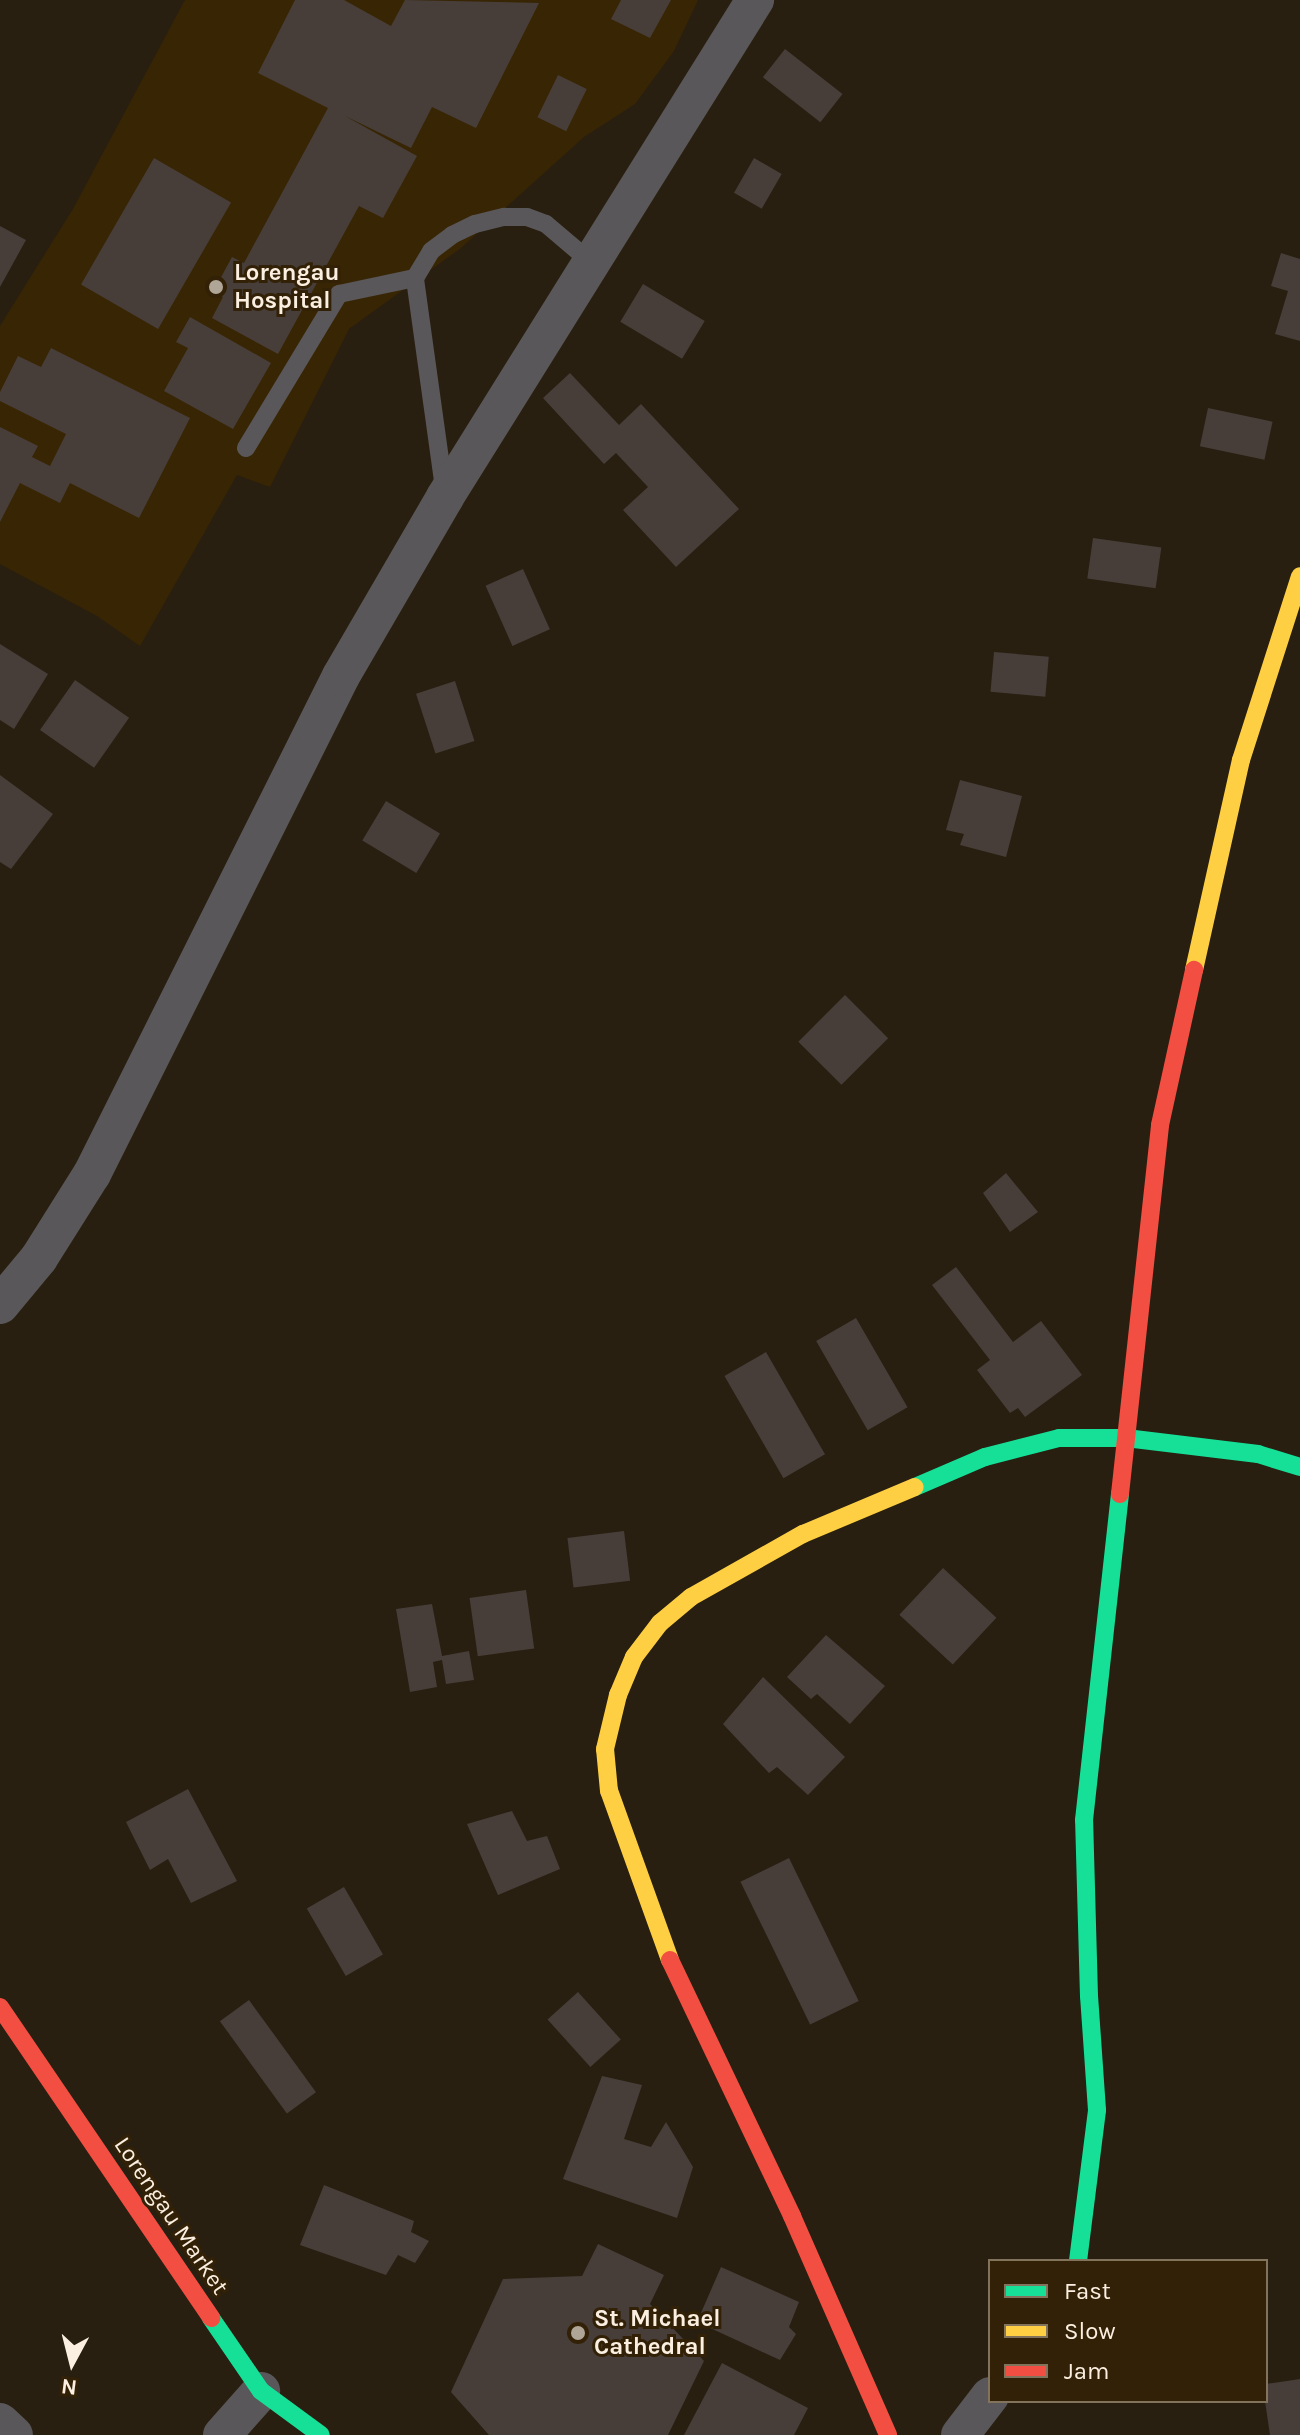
<!DOCTYPE html>
<html>
<head>
<meta charset="utf-8">
<style>
	body { margin:0 }
	#map { position:relative; width:1300px; height:2435px; overflow:hidden; background:#281f10; font-family:Karla,sans-serif }
	div>[style] { position:absolute }
	.built>* { inset:0; background:#382504 }
	.building>* { inset:0; background:#473e39; transform-origin:0 0 }
	.lane>* { height:18px; margin:-9px; padding:0 9px; transform-origin:9px; border-radius:9px; background:#595759 }
	.street>* { height:38px; margin:-19px; padding:0 19px; transform-origin:19px; border-radius:19px; background:#595759 }
	.fast>* { height:18px; margin:-9px; padding:0 9px; transform-origin:9px; border-radius:9px; background:#16e098 }
	.slow>* { height:18px; margin:-9px; padding:0 9px; transform-origin:9px; border-radius:9px; background:#ffcf43 }
	.jam>* { height:18px; margin:-9px; padding:0 9px; transform-origin:9px; border-radius:9px; background:#f24e42 }
	.dots>* { width:22px; height:22px; translate:-50% -50%; box-sizing:border-box; border:4px solid #322106; border-radius:50% }
	span { translate:-50% -50%; white-space:nowrap; text-align:center; line-height:1.15; -webkit-text-stroke:6px #322106; paint-order:stroke }
	.poi-label { font-size:24px; color:#faefe0; font-weight:700 }
	.left { translate:0 -50%; text-align:left }
	.street-label { font-size:24px; color:#faefe0 }
	.legend { position:absolute; left:988px; top:2259px; width:280px; height:144px; box-sizing:border-box; background:#322106; border:2px solid #82735d; margin:0; padding:10px 14px; list-style:none; font-size:24px; color:#faefe0 }
	.legend li { display:flex; align-items:center; gap:16px; height:40px }
	.legend b { width:40px; border:2px solid #82735d }
	.north { position:absolute; left:32px; top:2323px; width:80px; height:80px; -webkit-text-stroke:6px #322106; paint-order:stroke; rotate:187deg; font-size:22px; font-weight:700; line-height:32px; text-align:center; color:#faefe0 }
	.north::after { content:''; display:block; margin:auto; width:28px; height:36px; background:#faefe0; clip-path:polygon(50% 0,100% 100%,50% 72%,0 100%) }
</style>
</head>
<body>
<div id="map">
	<div class="built">
		<i style="clip-path:polygon(185px 0,698px 0,674px 51px,635px 104px,584px 137px,461px 248px,349px 329px,270px 487px,237px 475px,140px 646px,97px 616px,0 564px,0 326px,73px 209px)"></i>
	</div>
	<div class="building">
		<i style="clip-path:polygon(295px 0,344px 0,391px 26px,405px 0,539px 3px,476px 128px,432px 107px,411px 148px,345px 116px,417px 156px,383px 218px,359px 206px,278px 354px,212px 318px,223px 297px,213px 292px,232px 257px,244px 263px,328px 108px,258px 73px)"></i>
		<i style="clip-path:polygon(621px 0,671px 0,650px 38px,611px 19px)"></i>
		<i style="left:785px;top:49px;width:73px;height:36px;rotate:38deg"></i>
		<i style="left:558px;top:75px;width:32px;height:47px;rotate:26deg"></i>
		<i style="left:154px;top:158px;width:89px;height:146px;rotate:30deg"></i>
		<i style="left:754px;top:158px;width:32px;height:40px;rotate:30deg"></i>
		<i style="clip-path:polygon(0 226px,26px 240px,0 287px)"></i>
		<i style="clip-path:polygon(1281px 253px,1300px 259px,1300px 341px,1275px 334px,1288px 291px,1271px 286px)"></i>
		<i style="left:643px;top:284px;width:72px;height:44px;rotate:31deg"></i>
		<i style="clip-path:polygon(190px 317px,271px 363px,233px 429px,164px 391px,188px 348px,176px 342px)"></i>
		<i style="clip-path:polygon(51px 348px,190px 418px,139px 518px,70px 483px,60px 503px,20px 483px,0 522px,0 427px,38px 446px,32px 457px,50px 466px,66px 434px,0 401px,0 392px,18px 356px,41px 367px)"></i>
		<i style="clip-path:polygon(570px 373px,619px 425px,641px 404px,739px 509px,676px 567px,623px 510px,648px 487px,616px 453px,604px 464px,543px 398px)"></i>
		<i style="left:1208px;top:408px;width:66px;height:39px;rotate:12deg"></i>
		<i style="left:1093px;top:538px;width:69px;height:41px;rotate:8deg"></i>
		<i style="left:523px;top:569px;width:66px;height:41px;rotate:66deg"></i>
		<i style="clip-path:polygon(0 644px,48px 674px,14px 729px,0 720px)"></i>
		<i style="left:994px;top:652px;width:55px;height:40px;rotate:5deg"></i>
		<i style="left:75px;top:680px;width:66px;height:61px;rotate:35deg"></i>
		<i style="left:455px;top:681px;width:63px;height:41px;rotate:72deg"></i>
		<i style="clip-path:polygon(0 775px,53px 814px,11px 869px,0 862px)"></i>
		<i style="clip-path:polygon(960px 780px,1022px 796px,1006px 857px,960px 845px,964px 834px,946px 830px)"></i>
		<i style="left:386px;top:801px;width:63px;height:46px;rotate:31deg"></i>
		<i style="left:845px;top:995px;width:61px;height:66px;rotate:45deg"></i>
		<i style="clip-path:polygon(1006px 1173px,1038px 1212px,1010px 1232px,983px 1193px)"></i>
		<i style="clip-path:polygon(956px 1267px,1013px 1342px,1041px 1321px,1082px 1375px,1025px 1417px,1018px 1408px,1010px 1413px,977px 1370px,990px 1360px,932px 1285px)"></i>
		<i style="left:856px;top:1318px;width:103px;height:46px;rotate:60deg"></i>
		<i style="left:766px;top:1352px;width:118px;height:48px;rotate:60deg"></i>
		<i style="left:624px;top:1531px;width:50px;height:57px;rotate:83deg"></i>
		<i style="left:943px;top:1568px;width:73px;height:64px;rotate:43deg"></i>
		<i style="left:526px;top:1590px;width:59px;height:57px;rotate:82deg"></i>
		<i style="clip-path:polygon(432px 1604px,442px 1656px,469px 1651px,474px 1680px,446px 1684px,442px 1660px,433px 1662px,437px 1687px,410px 1692px,396px 1609px)"></i>
		<i style="clip-path:polygon(826px 1635px,885px 1686px,850px 1724px,817px 1694px,811px 1699px,787px 1677px)"></i>
		<i style="clip-path:polygon(763px 1677px,845px 1757px,808px 1795px,777px 1767px,769px 1773px,723px 1724px)"></i>
		<i style="clip-path:polygon(188px 1789px,237px 1881px,191px 1903px,168px 1859px,150px 1870px,126px 1822px)"></i>
		<i style="clip-path:polygon(512px 1811px,527px 1841px,547px 1836px,560px 1869px,498px 1895px,467px 1824px)"></i>
		<i style="left:789px;top:1858px;width:159px;height:54px;rotate:64deg"></i>
		<i style="left:344px;top:1887px;width:78px;height:43px;rotate:60deg"></i>
		<i style="left:578px;top:1992px;width:64px;height:41px;rotate:48deg"></i>
		<i style="left:249px;top:2000px;width:114px;height:36px;rotate:54deg"></i>
		<i style="clip-path:polygon(602px 2076px,642px 2085px,624px 2139px,651px 2147px,666px 2122px,693px 2167px,677px 2218px,563px 2179px)"></i>
		<i style="clip-path:polygon(324px 2185px,414px 2221px,411px 2232px,429px 2241px,415px 2263px,398px 2255px,386px 2275px,300px 2245px)"></i>
		<i style="clip-path:polygon(598px 2244px,664px 2275px,650px 2304px,704px 2361px,668px 2435px,489px 2435px,451px 2392px,503px 2279px,582px 2276px)"></i>
		<i style="clip-path:polygon(721px 2267px,799px 2302px,789px 2327px,796px 2334px,780px 2360px,697px 2322px)"></i>
		<i style="clip-path:polygon(722px 2363px,808px 2408px,794px 2435px,684px 2435px)"></i>
		<i style="clip-path:polygon(1300px 2379px,1300px 2435px,1270px 2435px,1265px 2401px,1266px 2384px)"></i>
	</div>
	<div class="lane">
		<i style="left:246px;top:448px;width:180px;rotate:-58.9deg"></i>
		<i style="left:339px;top:294px;width:78px;rotate:-11.9deg"></i>
		<i style="left:444px;top:488px;width:212px;rotate:-97.9deg"></i>
		<i style="left:415px;top:278px;width:31px;rotate:-59deg"></i>
		<i style="left:431px;top:251px;width:26px;rotate:-37deg"></i>
		<i style="left:452px;top:235px;width:25px;rotate:-26deg"></i>
		<i style="left:475px;top:224px;width:30px;rotate:-14deg"></i>
		<i style="left:504px;top:217px;width:23px"></i>
		<i style="left:527px;top:217px;width:20px;rotate:20deg"></i>
		<i style="left:546px;top:224px;width:60px;rotate:40.3deg"></i>
	</div>
	<div class="street">
		<i style="left:0;top:1305px;width:61px;rotate:-50.3deg"></i>
		<i style="left:39px;top:1258px;width:99px;rotate:-57.8deg"></i>
		<i style="left:92px;top:1174px;width:557px;rotate:-63.43deg"></i>
		<i style="left:341px;top:676px;width:207px;rotate:-59.8deg"></i>
		<i style="left:445px;top:497px;width:586px;rotate:-58.05deg"></i>
		<i style="left:0;top:2422px;width:19px;rotate:43deg"></i>
		<i style="left:222px;top:2435px;width:59px;rotate:-48.4deg"></i>
		<i style="left:960px;top:2435px;width:49px;rotate:-52.4deg"></i>
	</div>
	<div class="fast">
		<i style="left:915px;top:1487px;width:76px;rotate:-23.2deg"></i>
		<i style="left:985px;top:1457px;width:76px;rotate:-14.4deg"></i>
		<i style="left:1059px;top:1438px;width:67px"></i>
		<i style="left:1126px;top:1438px;width:133px;rotate:6.9deg"></i>
		<i style="left:1258px;top:1454px;width:44px;rotate:17.2deg"></i>
		<i style="left:1078px;top:2261px;width:152px;rotate:-82.8deg"></i>
		<i style="left:1097px;top:2110px;width:114px;rotate:-94deg"></i>
		<i style="left:1089px;top:1996px;width:176px;rotate:-91.6deg"></i>
		<i style="left:1084px;top:1820px;width:328px;rotate:-83.7deg"></i>
		<i style="left:211px;top:2318px;width:88px;rotate:55.6deg"></i>
		<i style="left:261px;top:2391px;width:74px;rotate:36.3deg"></i>
	</div>
	<div class="slow">
		<i style="left:1194px;top:970px;width:215px;rotate:-77.4deg"></i>
		<i style="left:1241px;top:760px;width:193px;rotate:-72.2deg"></i>
		<i style="left:670px;top:1960px;width:180px;rotate:-109.8deg"></i>
		<i style="left:609px;top:1791px;width:42px;rotate:-95.4deg"></i>
		<i style="left:605px;top:1749px;width:56px;rotate:-76.5deg"></i>
		<i style="left:618px;top:1695px;width:41px;rotate:-67.2deg"></i>
		<i style="left:634px;top:1657px;width:43px;rotate:-52.6deg"></i>
		<i style="left:660px;top:1623px;width:40px;rotate:-40deg"></i>
		<i style="left:691px;top:1597px;width:129px;rotate:-29.4deg"></i>
		<i style="left:803px;top:1534px;width:121px;rotate:-22.8deg"></i>
	</div>
	<div class="jam">
		<i style="left:1120px;top:1494px;width:371px;rotate:-83.8deg"></i>
		<i style="left:1160px;top:1125px;width:159px;rotate:-77.6deg"></i>
		<i style="left:670px;top:1960px;width:284px;rotate:64.5deg"></i>
		<i style="left:792px;top:2216px;width:239px;rotate:66.3deg"></i>
		<i style="left:0;top:2007px;width:376px;rotate:55.8deg"></i>
	</div>
	<div class="dots">
		<i style="left:216px;top:287px;background:#b0a697"></i>
		<i style="left:578px;top:2333px;background:#b0a697"></i>
	</div>
	<div class="poi-label">
		<span class="left" style="left:234px;top:287px">Lorengau<br>Hospital</span>
		<span class="left" style="left:594px;top:2333px">St. Michael<br>Cathedral</span>
	</div>
	<div class="street-label">
		<span style="left:171px;top:2216px;rotate:56deg">Lorengau Market</span>
	</div>
	<ul class="legend">
	<li><b style="height:10px;background:#16e098"></b>Fast</li>
	<li><b style="height:10px;background:#ffcf43"></b>Slow</li>
	<li><b style="height:10px;background:#f24e42"></b>Jam</li>
	</ul>
	<div class="north">N</div>
</div>
</body>
</html>
